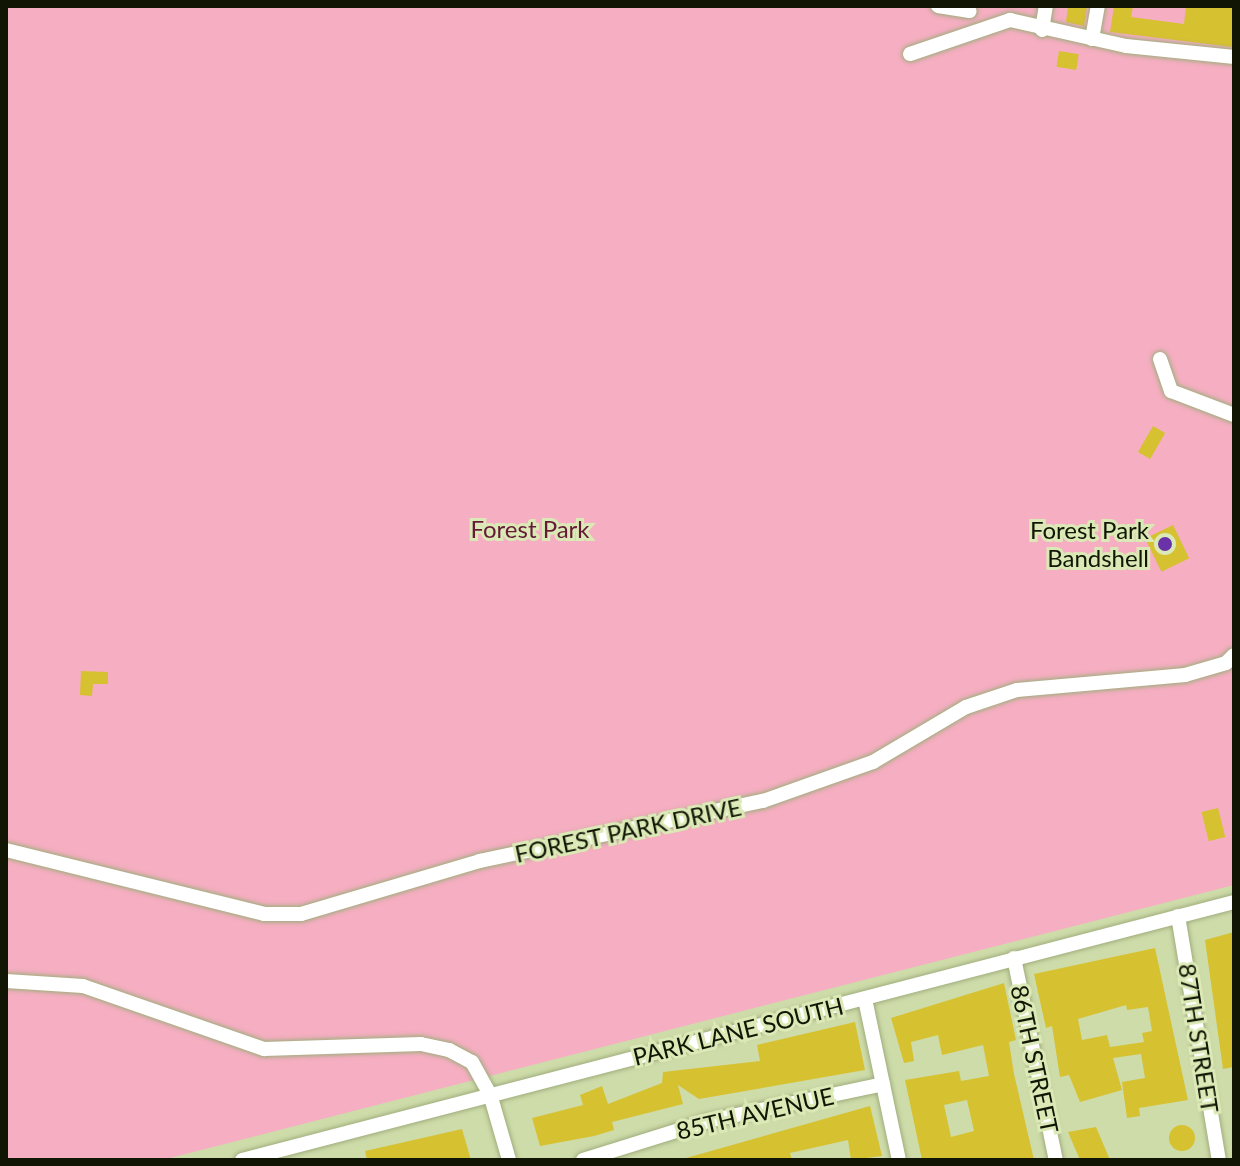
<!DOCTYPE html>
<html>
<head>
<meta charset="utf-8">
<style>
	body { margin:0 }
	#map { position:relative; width:1240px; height:1166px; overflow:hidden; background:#cedcaa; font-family:Lato,sans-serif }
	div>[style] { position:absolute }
	.green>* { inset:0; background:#f6aec2 }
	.building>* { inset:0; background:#d6c131; transform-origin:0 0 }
	.round { border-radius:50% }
	.roads { filter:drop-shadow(0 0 2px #a0ad7d) drop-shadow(0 0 2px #a0ad7d) }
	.minor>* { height:14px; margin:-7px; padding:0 7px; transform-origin:7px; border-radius:7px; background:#fff }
	.dots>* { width:22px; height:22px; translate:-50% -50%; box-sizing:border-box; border:4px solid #dbe9b6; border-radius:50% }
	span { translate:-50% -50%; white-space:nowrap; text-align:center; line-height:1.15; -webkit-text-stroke:6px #dbe9b6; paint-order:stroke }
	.park-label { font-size:24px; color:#661a38 }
	.poi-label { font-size:24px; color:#111504 }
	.right { translate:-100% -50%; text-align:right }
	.street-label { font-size:24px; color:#111504 }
	.frame { position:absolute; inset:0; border:8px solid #111504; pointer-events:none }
</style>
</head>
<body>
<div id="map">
	<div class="green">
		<i style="clip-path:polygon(6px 6px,1234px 6px,1234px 885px,162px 1160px,6px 1160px)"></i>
	</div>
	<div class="building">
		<i style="clip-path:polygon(1068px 6px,1087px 6px,1084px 26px,1066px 22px)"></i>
		<i style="clip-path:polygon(1114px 6px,1133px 6px,1131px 17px,1184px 24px,1186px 6px,1234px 6px,1232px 47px,1110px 32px)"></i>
		<i style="left:1059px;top:51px;width:20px;height:16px;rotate:9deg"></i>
		<i style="left:1153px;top:426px;width:14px;height:30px;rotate:30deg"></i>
		<i style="left:1173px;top:525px;width:37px;height:31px;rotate:64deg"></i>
		<i style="clip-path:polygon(81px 671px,108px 672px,108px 684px,93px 684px,92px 696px,80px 695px)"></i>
		<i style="left:1218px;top:808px;width:30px;height:17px;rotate:76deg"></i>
		<i style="clip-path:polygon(1234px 932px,1234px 1067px,1223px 1069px,1205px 940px)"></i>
		<i style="clip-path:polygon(evenodd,1155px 948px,1188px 1100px,1139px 1108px,1140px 1116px,1127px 1118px,1122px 1082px,1145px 1078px,1141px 1054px,1113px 1058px,1122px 1090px,1080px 1102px,1069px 1075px,1060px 1077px,1052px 1026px,1046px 1028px,1034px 974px,1155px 948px,1126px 1005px,1127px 1010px,1148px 1007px,1152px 1031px,1142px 1033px,1144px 1042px,1110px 1047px,1107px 1035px,1082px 1040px,1078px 1019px,1126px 1005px)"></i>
		<i style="clip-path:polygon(evenodd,1004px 983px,1016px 1040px,1009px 1042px,1014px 1074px,1034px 1160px,922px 1160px,905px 1080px,959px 1071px,961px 1081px,989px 1076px,983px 1045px,942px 1055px,938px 1035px,911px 1042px,914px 1061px,904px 1063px,891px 1018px,1004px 983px,967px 1100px,974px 1131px,951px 1137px,944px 1105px,967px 1100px)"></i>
		<i style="clip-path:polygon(855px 1022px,865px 1070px,699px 1099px,678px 1085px,683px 1104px,612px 1122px,614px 1130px,594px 1136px,540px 1146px,532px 1118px,583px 1105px,580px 1095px,602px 1086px,608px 1104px,662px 1083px,663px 1072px,760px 1061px,757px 1045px)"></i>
		<i style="clip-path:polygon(870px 1106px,882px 1156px,851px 1160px,848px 1140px,790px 1153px,792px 1160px,679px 1160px)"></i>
		<i class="round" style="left:1169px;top:1125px;width:26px;height:26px"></i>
		<i style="clip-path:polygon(1096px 1127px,1110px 1160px,1080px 1160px,1068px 1132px)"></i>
		<i style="clip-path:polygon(462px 1129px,471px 1160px,367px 1160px,365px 1151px)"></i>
	</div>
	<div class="roads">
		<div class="minor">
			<i style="left:938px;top:6px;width:32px;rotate:9deg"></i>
			<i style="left:1042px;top:30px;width:24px;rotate:-81deg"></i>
			<i style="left:1092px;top:39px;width:34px;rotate:-80deg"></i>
			<i style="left:910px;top:54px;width:106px;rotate:-18.8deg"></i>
			<i style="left:1010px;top:20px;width:119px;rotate:12.6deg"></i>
			<i style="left:1126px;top:46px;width:109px;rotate:5.8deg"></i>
			<i style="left:1160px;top:359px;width:34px;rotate:71deg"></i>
			<i style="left:1171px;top:391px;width:67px;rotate:20.9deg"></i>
			<i style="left:6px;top:850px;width:266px;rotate:13.9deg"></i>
			<i style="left:264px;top:914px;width:37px"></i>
			<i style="left:301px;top:914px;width:187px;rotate:-16.5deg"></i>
			<i style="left:480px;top:861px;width:289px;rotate:-12deg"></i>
			<i style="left:763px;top:801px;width:117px;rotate:-19.5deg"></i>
			<i style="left:873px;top:762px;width:108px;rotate:-30.6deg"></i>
			<i style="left:966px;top:707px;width:54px;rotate:-18.4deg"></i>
			<i style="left:1017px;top:690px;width:169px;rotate:-5.1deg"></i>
			<i style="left:1185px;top:675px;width:43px;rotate:-16.3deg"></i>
			<i style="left:1226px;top:663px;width:11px;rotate:-45deg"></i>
			<i style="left:1178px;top:916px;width:247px;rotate:80.5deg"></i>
			<i style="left:1014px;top:958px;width:206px;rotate:78.3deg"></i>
			<i style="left:6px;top:981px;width:77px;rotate:3.7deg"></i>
			<i style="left:83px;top:986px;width:192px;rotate:19.2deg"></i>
			<i style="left:264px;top:1049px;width:157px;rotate:-1.8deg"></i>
			<i style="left:421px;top:1044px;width:29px;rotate:12deg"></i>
			<i style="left:449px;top:1050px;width:26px;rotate:28deg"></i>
			<i style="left:472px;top:1062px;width:37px;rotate:61deg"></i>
			<i style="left:490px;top:1094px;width:69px;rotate:73.9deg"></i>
			<i style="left:865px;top:999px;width:165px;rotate:78.1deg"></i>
			<i style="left:242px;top:1160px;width:1025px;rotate:-14.58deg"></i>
			<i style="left:583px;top:1160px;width:131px;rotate:-17.3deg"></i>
			<i style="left:708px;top:1121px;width:179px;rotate:-11.9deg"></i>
		</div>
	</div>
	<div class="dots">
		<i style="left:1165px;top:544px;background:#6932a9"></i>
	</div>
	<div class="park-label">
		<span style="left:530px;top:529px">Forest Park</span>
	</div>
	<div class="poi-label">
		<span class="right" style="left:1149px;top:544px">Forest Park<br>Bandshell</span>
	</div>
	<div class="street-label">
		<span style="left:628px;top:830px;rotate:-12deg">FOREST PARK DRIVE</span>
		<span style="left:738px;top:1031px;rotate:-14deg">PARK LANE SOUTH</span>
		<span style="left:1199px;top:1038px;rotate:81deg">87TH STREET</span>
		<span style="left:1035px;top:1059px;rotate:78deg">86TH STREET</span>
		<span style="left:755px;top:1113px;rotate:-13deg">85TH AVENUE</span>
	</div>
	<div class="frame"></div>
</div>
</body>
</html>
